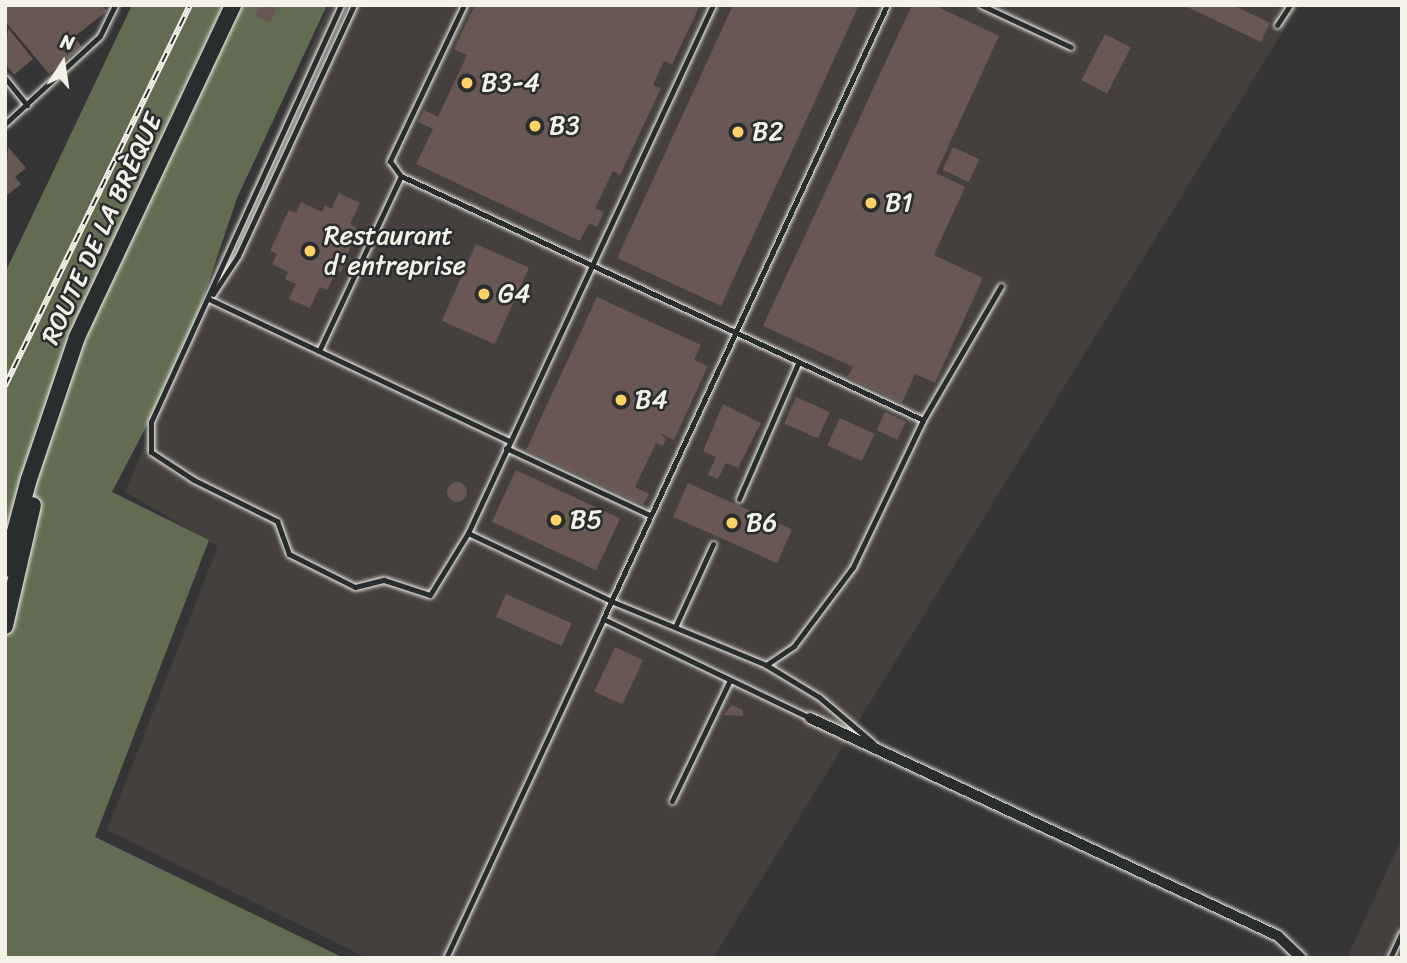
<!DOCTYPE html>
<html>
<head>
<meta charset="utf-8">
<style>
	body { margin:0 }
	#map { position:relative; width:1407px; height:963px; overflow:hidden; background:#363535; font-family:Sriracha,sans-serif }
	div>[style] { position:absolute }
	.built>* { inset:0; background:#453f3e }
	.green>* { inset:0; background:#636c53 }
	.building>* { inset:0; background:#685752; transform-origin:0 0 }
	.round { border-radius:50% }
	.roads { filter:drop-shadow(0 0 2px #f4f1e8) drop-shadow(0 0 2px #f4f1e8) }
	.service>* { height:5px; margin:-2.5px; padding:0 2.5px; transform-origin:2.5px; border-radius:2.5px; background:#2a2d2e }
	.minor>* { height:10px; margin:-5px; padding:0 5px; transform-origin:5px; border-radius:5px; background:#2a2d2e }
	.secondary>* { height:16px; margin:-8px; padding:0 8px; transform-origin:8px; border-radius:8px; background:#2a2d2e }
	.rail>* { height:6px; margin-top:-3px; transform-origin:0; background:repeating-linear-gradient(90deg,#2a2d2e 0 10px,#f4f1e8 0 20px); box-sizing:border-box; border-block:2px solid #f4f1e8 }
	.dots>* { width:19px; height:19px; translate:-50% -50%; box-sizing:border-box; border:4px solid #2a2d2e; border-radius:50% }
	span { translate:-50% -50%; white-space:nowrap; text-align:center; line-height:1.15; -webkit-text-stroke:5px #2a2d2e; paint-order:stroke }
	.poi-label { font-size:26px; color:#f4f1e8 }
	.left { translate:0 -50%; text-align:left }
	.street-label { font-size:26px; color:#f4f1e8 }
	.frame { position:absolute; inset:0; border:7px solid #f4f1e8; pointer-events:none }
	.north { position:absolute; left:28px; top:28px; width:70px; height:70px; -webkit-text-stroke:5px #2a2d2e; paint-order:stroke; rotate:12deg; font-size:19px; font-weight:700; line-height:28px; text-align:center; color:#f4f1e8 }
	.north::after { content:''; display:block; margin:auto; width:24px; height:32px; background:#f4f1e8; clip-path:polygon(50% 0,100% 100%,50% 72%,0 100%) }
</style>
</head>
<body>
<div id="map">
	<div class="built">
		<i style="clip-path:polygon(329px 5px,1299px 5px,713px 958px,367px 958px,107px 830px,218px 546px,125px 492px)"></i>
		<i style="clip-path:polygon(1402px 838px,1402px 958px,1347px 958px)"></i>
	</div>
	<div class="green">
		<i style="clip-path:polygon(132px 5px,327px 5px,237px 198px,185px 352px,112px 492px,209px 540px,95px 837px,344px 958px,5px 958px,5px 273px)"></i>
	</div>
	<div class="building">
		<i style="clip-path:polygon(5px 5px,102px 5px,107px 11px,74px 37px,82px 47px,49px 74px,5px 21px)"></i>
		<i style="clip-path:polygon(260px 5px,278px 5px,270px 23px,255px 16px)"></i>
		<i style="clip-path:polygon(475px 5px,700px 5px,672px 65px,664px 61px,653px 85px,661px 88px,620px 175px,613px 171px,595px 208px,604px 212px,597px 227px,589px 223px,580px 241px,416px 164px,433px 129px,418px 122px,424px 110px,438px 117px,467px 55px,454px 49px)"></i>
		<i style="clip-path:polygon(733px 5px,859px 5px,721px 306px,617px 258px)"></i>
		<i style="clip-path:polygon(912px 5px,934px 5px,999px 36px,936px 173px,965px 187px,934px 255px,983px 278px,935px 383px,915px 374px,902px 403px,847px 377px,853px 367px,763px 326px)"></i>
		<i style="clip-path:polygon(1183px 5px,1233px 5px,1270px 23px,1261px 42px)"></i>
		<i style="clip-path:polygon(8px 28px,33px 59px,14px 75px,5px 64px)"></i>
		<i style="left:1105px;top:34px;width:29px;height:52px;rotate:27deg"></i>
		<i style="clip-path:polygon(8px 147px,26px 168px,15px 177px,21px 184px,5px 197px)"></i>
		<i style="left:953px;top:147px;width:29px;height:25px;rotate:25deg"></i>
		<i style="clip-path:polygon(339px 193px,360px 203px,350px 224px,357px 228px,341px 272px,337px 270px,327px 290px,320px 287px,310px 308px,289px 299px,296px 284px,285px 279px,288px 272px,272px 264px,277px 254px,270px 251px,289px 210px,296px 213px,301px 202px,322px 212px,325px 205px,331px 209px)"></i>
		<i style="left:476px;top:244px;width:58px;height:84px;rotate:24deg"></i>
		<i style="clip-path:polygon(597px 297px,701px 345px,694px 360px,708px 366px,674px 440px,660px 433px,666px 439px,663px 446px,656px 443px,635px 487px,649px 494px,643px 505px,526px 450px)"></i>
		<i style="left:796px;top:397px;width:37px;height:29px;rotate:24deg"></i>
		<i style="clip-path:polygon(723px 404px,761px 423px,738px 468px,726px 463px,718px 479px,708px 475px,716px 457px,703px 451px)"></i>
		<i style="left:885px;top:412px;width:23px;height:20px;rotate:25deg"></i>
		<i style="left:840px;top:418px;width:38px;height:30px;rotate:25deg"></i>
		<i style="left:516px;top:470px;width:115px;height:57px;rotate:25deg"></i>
		<i class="round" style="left:447px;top:482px;width:20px;height:20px"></i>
		<i style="left:688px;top:483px;width:114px;height:37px;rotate:24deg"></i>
		<i style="left:506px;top:594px;width:72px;height:25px;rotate:24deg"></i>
		<i style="left:615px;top:647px;width:31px;height:49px;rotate:25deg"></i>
		<i style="clip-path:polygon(732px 705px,743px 710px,743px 716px,723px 715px)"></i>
	</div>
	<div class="roads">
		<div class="service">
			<i style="left:341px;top:5px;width:458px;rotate:114.5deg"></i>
			<i style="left:151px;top:422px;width:30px;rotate:90deg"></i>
			<i style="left:151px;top:452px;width:51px;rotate:33.1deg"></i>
			<i style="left:194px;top:480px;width:93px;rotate:26.3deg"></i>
			<i style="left:277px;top:521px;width:35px;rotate:70deg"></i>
			<i style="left:289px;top:554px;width:74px;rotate:26.6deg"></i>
			<i style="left:355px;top:587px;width:30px;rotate:-14deg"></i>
			<i style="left:384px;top:580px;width:48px;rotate:18.1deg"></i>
			<i style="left:430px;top:595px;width:73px;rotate:-58.5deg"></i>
			<i style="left:468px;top:533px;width:582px;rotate:-65.11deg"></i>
			<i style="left:464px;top:5px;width:173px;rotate:115.4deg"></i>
			<i style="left:390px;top:161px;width:19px;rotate:54deg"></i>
			<i style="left:401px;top:176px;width:576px;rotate:25.05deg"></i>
			<i style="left:981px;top:5px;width:99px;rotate:25deg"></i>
			<i style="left:1277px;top:25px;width:24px;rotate:-57deg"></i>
			<i style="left:5px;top:78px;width:35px;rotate:51deg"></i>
			<i style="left:5px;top:124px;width:129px;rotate:-42.8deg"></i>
			<i style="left:100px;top:36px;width:34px;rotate:-64deg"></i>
			<i style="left:213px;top:294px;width:45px;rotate:-56.7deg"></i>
			<i style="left:238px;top:256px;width:277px;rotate:-65.2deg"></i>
			<i style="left:209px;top:299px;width:332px;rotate:25.3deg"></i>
			<i style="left:319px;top:351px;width:193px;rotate:-64.9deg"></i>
			<i style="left:506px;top:448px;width:159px;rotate:25deg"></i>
			<i style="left:739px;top:499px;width:148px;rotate:-66.5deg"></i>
			<i style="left:468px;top:533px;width:158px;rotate:25.4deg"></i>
			<i style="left:611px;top:601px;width:168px;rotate:22.4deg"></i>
			<i style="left:766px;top:665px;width:62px;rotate:31.1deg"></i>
			<i style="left:819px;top:697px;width:71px;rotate:40.4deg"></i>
			<i style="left:676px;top:625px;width:89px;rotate:-65.4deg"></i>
			<i style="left:766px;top:665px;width:34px;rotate:-34deg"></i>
			<i style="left:794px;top:646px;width:99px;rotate:-53.2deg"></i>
			<i style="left:853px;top:567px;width:163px;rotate:-64.5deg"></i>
			<i style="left:923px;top:420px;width:155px;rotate:-59.8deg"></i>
			<i style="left:810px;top:718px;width:229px;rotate:-154.4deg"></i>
			<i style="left:603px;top:619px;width:676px;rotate:-65.18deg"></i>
			<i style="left:672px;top:801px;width:134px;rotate:-64.4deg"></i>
			<i style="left:446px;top:958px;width:374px;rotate:-65.1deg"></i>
			<i style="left:1390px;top:958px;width:29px;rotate:-65deg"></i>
		</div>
		<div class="minor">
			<i style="left:810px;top:718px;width:516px;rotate:24.98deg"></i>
			<i style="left:1278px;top:936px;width:32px;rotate:44deg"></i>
		</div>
		<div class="secondary">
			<i style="left:5px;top:569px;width:93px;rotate:-75.1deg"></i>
			<i style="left:29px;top:479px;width:150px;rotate:-71.3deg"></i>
			<i style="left:77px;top:337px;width:367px;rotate:-64.8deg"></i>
			<i style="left:5px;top:626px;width:124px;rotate:-77deg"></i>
		</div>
	</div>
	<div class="rail">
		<i style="left:5px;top:386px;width:424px;rotate:-64.1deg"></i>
	</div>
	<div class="dots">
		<i style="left:467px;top:83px;background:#ffd166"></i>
		<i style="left:535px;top:126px;background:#ffd166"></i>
		<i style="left:738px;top:132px;background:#ffd166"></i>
		<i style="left:871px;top:203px;background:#ffd166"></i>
		<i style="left:310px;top:251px;background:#ffd166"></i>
		<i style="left:484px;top:294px;background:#ffd166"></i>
		<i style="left:621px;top:400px;background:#ffd166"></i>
		<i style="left:556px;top:520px;background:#ffd166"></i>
		<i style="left:732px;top:523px;background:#ffd166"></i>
	</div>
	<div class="poi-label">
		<span class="left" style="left:481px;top:83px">B3-4</span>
		<span class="left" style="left:549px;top:126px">B3</span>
		<span class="left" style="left:752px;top:132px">B2</span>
		<span class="left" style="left:885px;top:203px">B1</span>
		<span class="left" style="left:324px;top:251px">Restaurant<br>d'entreprise</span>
		<span class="left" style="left:498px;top:294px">G4</span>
		<span class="left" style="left:635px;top:400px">B4</span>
		<span class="left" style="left:570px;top:520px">B5</span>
		<span class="left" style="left:746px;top:523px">B6</span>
	</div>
	<div class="street-label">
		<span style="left:102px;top:229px;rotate:-65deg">ROUTE DE LA BRÈQUE</span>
	</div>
	<div class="frame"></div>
	<div class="north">N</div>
</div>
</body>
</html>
